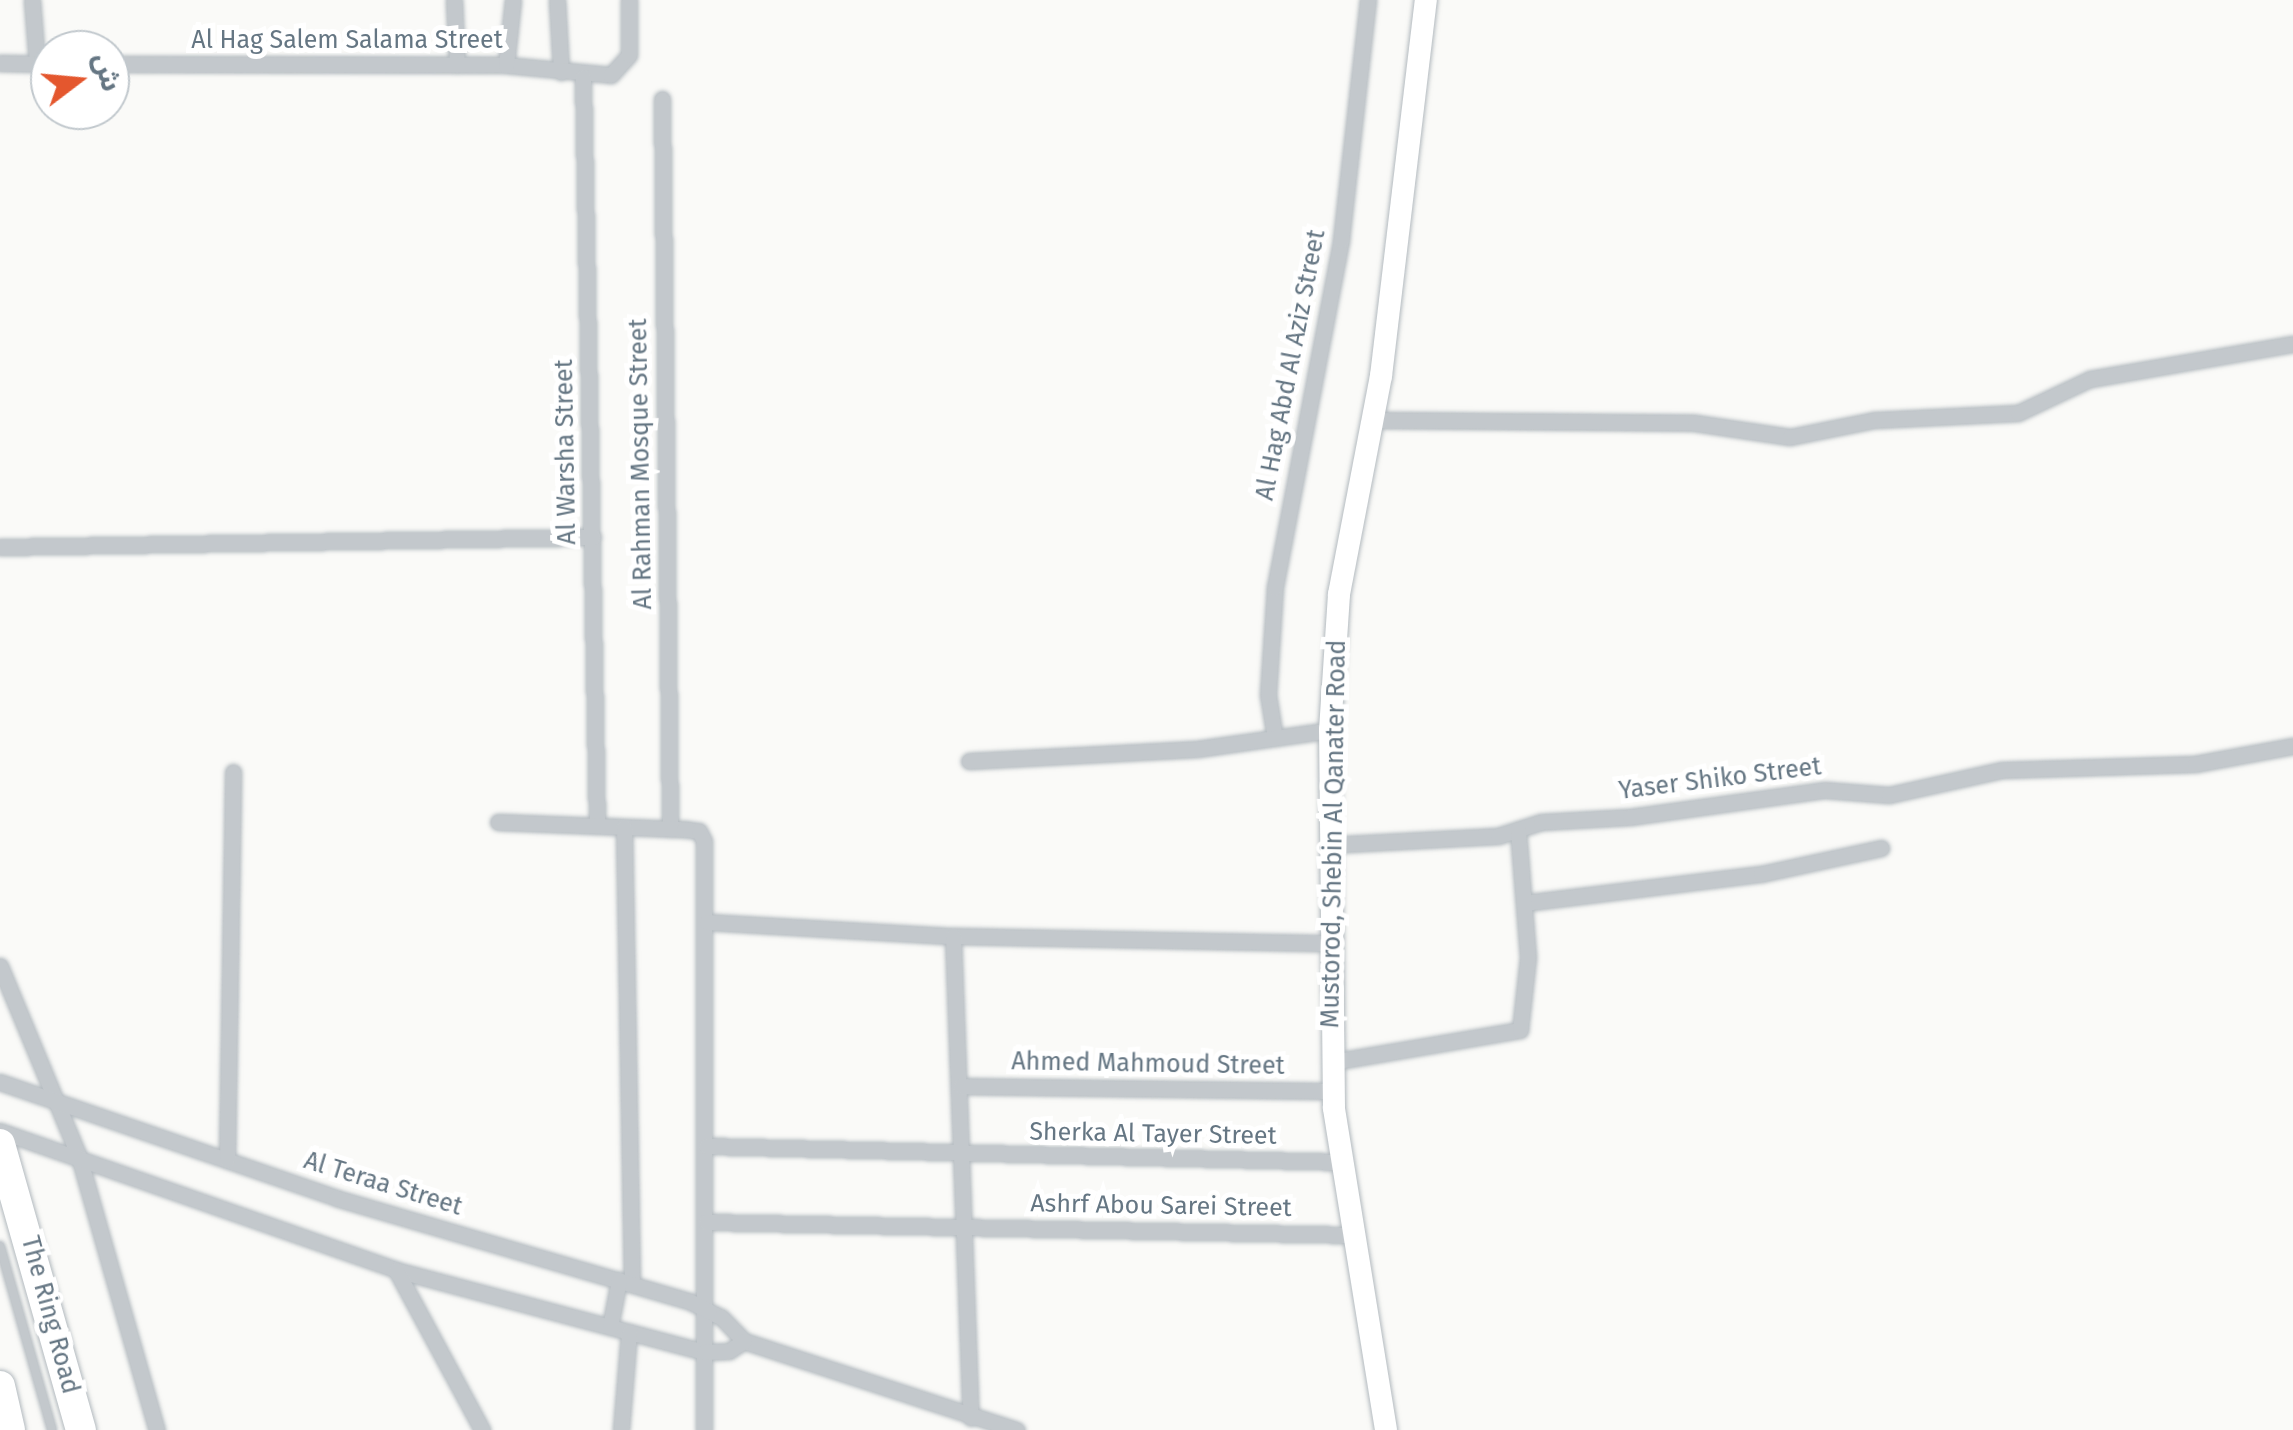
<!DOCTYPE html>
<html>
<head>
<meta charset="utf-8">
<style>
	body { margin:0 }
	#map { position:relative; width:2293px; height:1430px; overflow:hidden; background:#fafaf8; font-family:"Fira Sans","Noto Sans Arabic",sans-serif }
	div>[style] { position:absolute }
	.roads { filter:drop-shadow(0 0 2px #b3babf) drop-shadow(0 0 2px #b3babf) }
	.lane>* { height:8px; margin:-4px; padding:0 4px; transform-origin:4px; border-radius:4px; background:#c3c8cc }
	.street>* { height:15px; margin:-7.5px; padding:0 7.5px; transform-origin:7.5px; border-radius:7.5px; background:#c3c8cc }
	.secondary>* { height:22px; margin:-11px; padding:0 11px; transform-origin:11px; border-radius:11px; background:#fff }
	.highway>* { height:30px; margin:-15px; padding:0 15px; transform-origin:15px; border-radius:15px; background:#fff }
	span { translate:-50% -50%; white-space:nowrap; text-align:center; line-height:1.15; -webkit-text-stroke:10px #fff; paint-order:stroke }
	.street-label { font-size:25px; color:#657683 }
	.north { position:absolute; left:30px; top:30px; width:100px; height:100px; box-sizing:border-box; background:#fff; border:2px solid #c1c8cd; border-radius:50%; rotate:74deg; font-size:28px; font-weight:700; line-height:40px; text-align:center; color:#657683 }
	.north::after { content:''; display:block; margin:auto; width:35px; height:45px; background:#e4572e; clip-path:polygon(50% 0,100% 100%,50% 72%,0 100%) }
</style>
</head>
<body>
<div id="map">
	<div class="roads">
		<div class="lane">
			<i style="left:0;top:1246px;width:191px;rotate:74.2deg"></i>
		</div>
		<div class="street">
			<i style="left:32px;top:0;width:64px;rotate:85.5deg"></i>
			<i style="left:454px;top:0;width:65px;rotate:87.4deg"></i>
			<i style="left:557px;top:0;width:72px;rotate:86.8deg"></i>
			<i style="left:0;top:63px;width:50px;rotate:1.1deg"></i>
			<i style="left:110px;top:64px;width:396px;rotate:0.1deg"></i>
			<i style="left:506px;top:65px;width:105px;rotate:5.4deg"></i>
			<i style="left:611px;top:75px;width:27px;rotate:-48deg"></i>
			<i style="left:629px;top:55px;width:55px;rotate:-90deg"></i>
			<i style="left:506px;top:65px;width:65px;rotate:-83.9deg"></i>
			<i style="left:583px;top:77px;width:749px;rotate:88.93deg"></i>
			<i style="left:662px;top:99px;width:730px;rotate:89.37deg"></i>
			<i style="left:1374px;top:420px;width:321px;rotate:0.5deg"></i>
			<i style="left:1695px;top:423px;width:96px;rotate:8.4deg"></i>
			<i style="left:1790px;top:437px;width:86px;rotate:-11.4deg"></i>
			<i style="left:1874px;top:420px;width:144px;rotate:-2.8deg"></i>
			<i style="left:2018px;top:413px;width:80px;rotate:-25.3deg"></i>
			<i style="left:2090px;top:379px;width:206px;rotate:-9.8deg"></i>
			<i style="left:0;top:547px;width:593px;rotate:-0.97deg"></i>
			<i style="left:1275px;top:738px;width:44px;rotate:-99.2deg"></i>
			<i style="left:1268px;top:695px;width:108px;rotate:-86.3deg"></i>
			<i style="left:1275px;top:587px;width:353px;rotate:-79.2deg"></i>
			<i style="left:1341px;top:240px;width:242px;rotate:-83.6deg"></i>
			<i style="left:969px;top:761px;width:228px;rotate:-3deg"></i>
			<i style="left:1197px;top:749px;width:134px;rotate:-8.1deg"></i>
			<i style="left:498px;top:822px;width:186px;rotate:2.2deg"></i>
			<i style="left:684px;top:829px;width:15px;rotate:8deg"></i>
			<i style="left:699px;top:831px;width:11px;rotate:63deg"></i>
			<i style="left:704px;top:841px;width:589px;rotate:90deg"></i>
			<i style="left:624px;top:827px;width:457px;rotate:89deg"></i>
			<i style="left:1328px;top:845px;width:170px;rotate:-3deg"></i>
			<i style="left:1498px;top:836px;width:45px;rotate:-18deg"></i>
			<i style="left:1541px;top:822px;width:89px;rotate:-3.2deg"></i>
			<i style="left:1630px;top:817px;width:197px;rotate:-7.9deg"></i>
			<i style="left:1825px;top:790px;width:64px;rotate:4.5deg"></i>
			<i style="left:1889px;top:795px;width:116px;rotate:-12.5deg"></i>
			<i style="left:2002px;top:770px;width:193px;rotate:-1.8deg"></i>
			<i style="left:2195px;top:764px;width:100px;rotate:-10.4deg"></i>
			<i style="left:1524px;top:903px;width:239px;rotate:-7deg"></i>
			<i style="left:1761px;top:874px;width:123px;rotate:-12.2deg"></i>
			<i style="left:707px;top:922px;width:246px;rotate:3.3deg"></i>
			<i style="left:953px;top:936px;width:375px;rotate:1.1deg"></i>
			<i style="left:953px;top:936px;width:482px;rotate:87.9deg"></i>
			<i style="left:0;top:966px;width:207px;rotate:67.5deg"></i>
			<i style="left:79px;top:1157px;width:284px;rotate:74.1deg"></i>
			<i style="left:1332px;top:1062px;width:191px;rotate:-9.7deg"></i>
			<i style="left:1520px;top:1030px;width:73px;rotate:-83.7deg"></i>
			<i style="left:1528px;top:957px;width:128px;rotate:-94.5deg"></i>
			<i style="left:0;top:1082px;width:355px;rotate:19deg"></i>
			<i style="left:336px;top:1198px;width:368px;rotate:16.3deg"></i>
			<i style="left:689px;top:1301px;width:36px;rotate:27deg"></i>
			<i style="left:721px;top:1317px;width:33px;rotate:46deg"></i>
			<i style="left:744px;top:1341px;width:287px;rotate:18.1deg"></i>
			<i style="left:961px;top:1086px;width:372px;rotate:0.8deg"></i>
			<i style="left:0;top:1131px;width:420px;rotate:19.3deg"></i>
			<i style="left:396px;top:1270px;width:319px;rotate:14.9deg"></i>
			<i style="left:704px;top:1352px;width:25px;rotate:-2deg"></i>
			<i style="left:729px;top:1351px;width:18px;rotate:-34deg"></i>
			<i style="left:706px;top:1146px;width:635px;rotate:1.44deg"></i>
			<i style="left:227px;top:1160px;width:388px;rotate:-89.1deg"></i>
			<i style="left:706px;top:1222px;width:647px;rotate:1.15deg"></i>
			<i style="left:396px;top:1270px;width:182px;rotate:61.7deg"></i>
			<i style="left:610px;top:1327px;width:48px;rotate:-79.2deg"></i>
			<i style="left:621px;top:1430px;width:98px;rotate:-85.3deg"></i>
		</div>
		<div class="secondary">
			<i style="left:1386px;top:1430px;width:326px;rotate:-99.2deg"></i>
			<i style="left:1334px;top:1108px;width:378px;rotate:-90.6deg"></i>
			<i style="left:1330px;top:730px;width:136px;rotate:-86.2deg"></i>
			<i style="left:1339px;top:594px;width:222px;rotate:-79.1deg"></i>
			<i style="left:1381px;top:376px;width:379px;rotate:-83.2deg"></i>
		</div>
		<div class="highway">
			<i style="left:0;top:1144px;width:297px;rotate:74.2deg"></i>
			<i style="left:0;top:1386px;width:45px;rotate:77.2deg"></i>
		</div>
	</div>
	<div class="street-label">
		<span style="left:347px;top:40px">Al Hag Salem Salama Street</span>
		<span style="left:1291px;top:365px;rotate:-79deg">Al Hag Abd Al Aziz Street</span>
		<span style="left:566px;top:452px;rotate:-91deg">Al Warsha Street</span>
		<span style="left:641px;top:464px;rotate:-91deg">Al Rahman Mosque Street</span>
		<span style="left:1720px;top:779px;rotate:-7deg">Yaser Shiko Street</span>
		<span style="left:1334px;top:834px;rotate:-89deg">Mustorod, Shebin Al Qanater Road</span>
		<span style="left:1148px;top:1064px;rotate:1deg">Ahmed Mahmoud Street</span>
		<span style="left:1153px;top:1134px;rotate:1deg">Sherka Al Tayer Street</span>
		<span style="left:383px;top:1184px;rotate:17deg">Al Teraa Street</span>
		<span style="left:1161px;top:1206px;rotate:1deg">Ashrf Abou Sarei Street</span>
		<span style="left:50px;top:1315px;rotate:75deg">The Ring Road</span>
	</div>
	<div class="north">ش</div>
</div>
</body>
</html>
